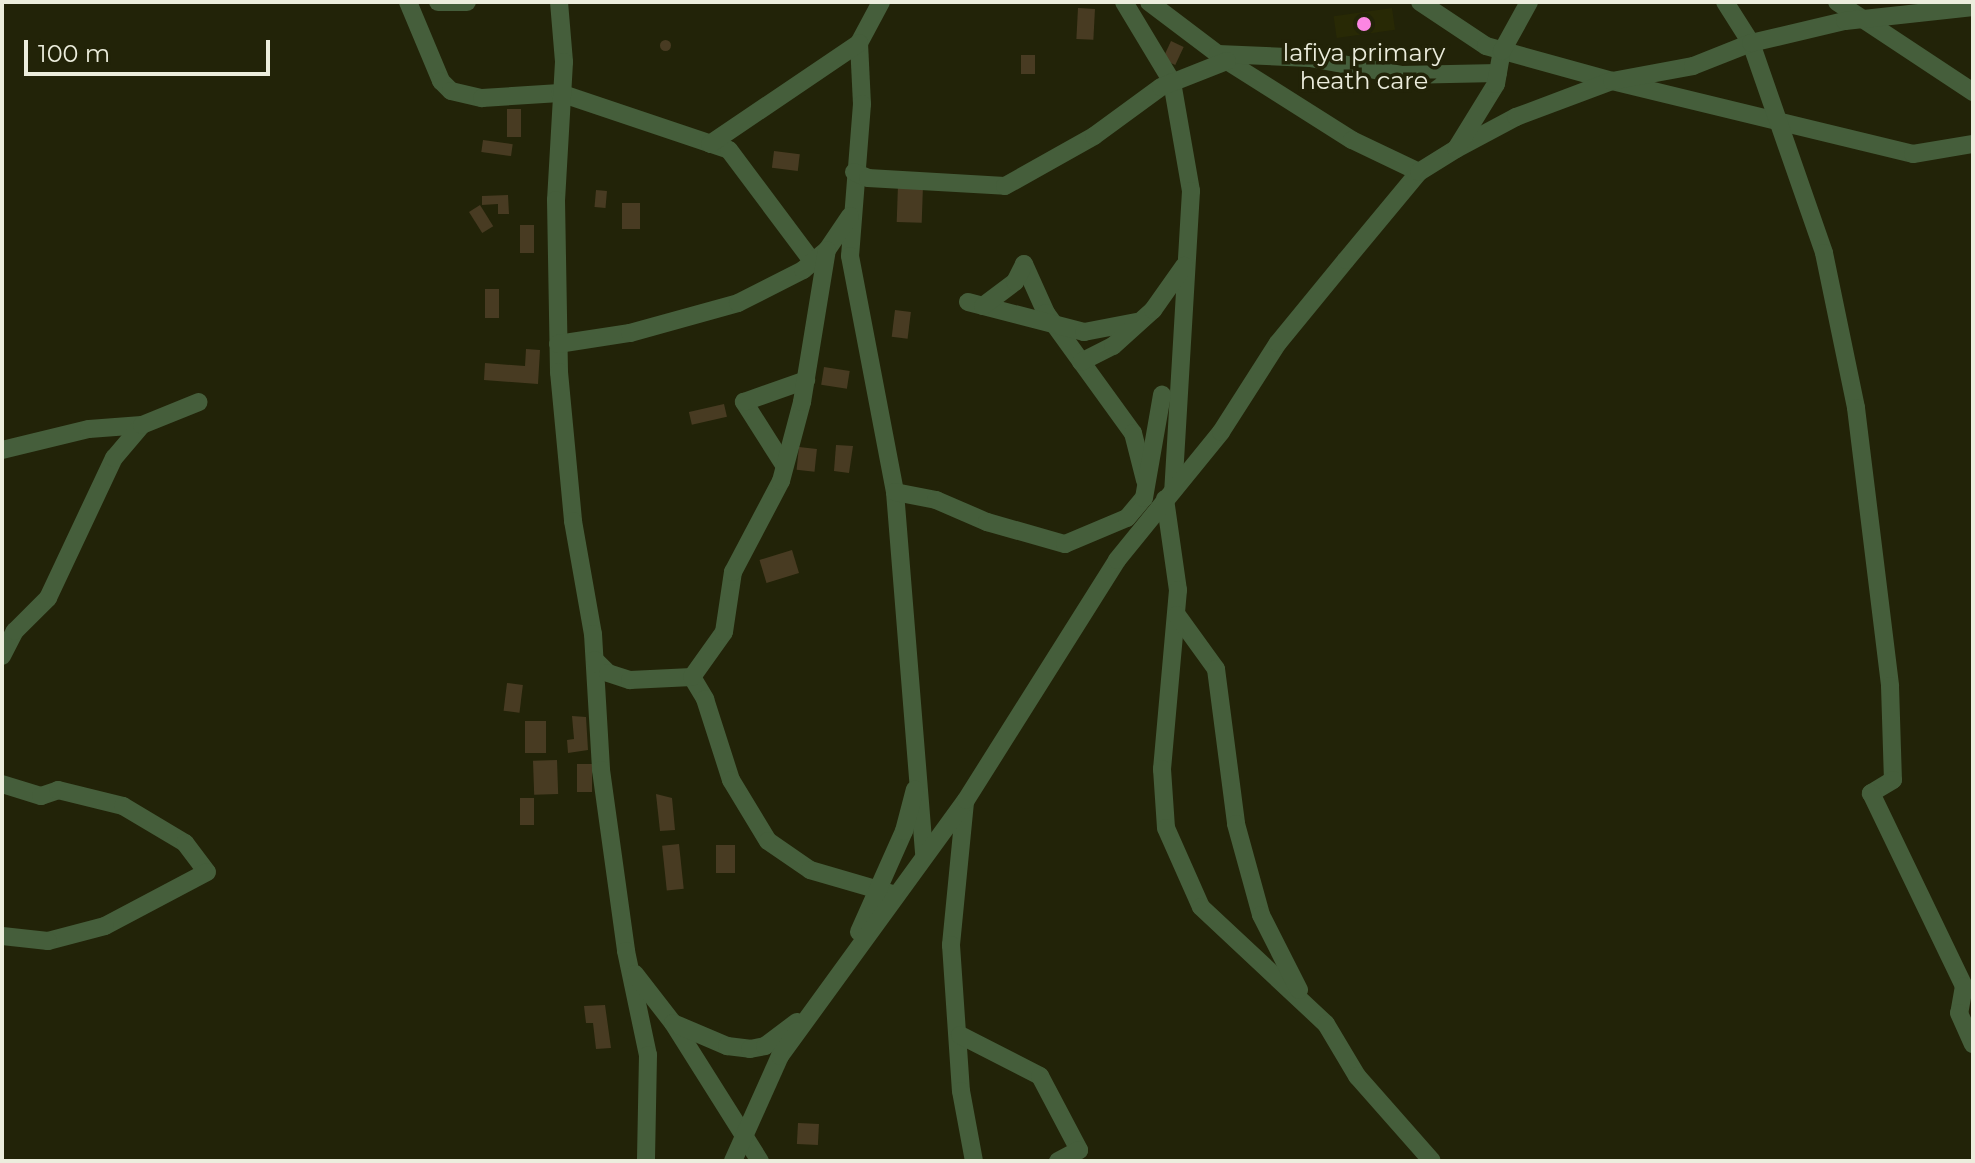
<!DOCTYPE html>
<html>
<head>
<meta charset="utf-8">
<style>
	body { margin:0 }
	#map { position:relative; width:1975px; height:1163px; overflow:hidden; background:#222308; font-family:Montserrat,sans-serif }
	div>[style] { position:absolute }
	.built>* { inset:0; background:#282905; transform-origin:0 0 }
	.building>* { inset:0; background:#483b22; transform-origin:0 0 }
	.round { border-radius:50% }
	.minor>* { height:18px; margin:-9px; padding:0 9px; transform-origin:9px; border-radius:9px; background:#455e3b }
	.dots>* { width:22px; height:22px; translate:-50% -50%; box-sizing:border-box; border:4px solid #222308; border-radius:50% }
	span { translate:-50% -50%; white-space:nowrap; text-align:center; line-height:1.15; -webkit-text-stroke:7px #222308; paint-order:stroke }
	.poi-label { font-size:24px; color:#eceddd }
	.frame { position:absolute; inset:0; border:4px solid #eceddd; pointer-events:none }
	.scale { position:absolute; left:24px; top:40px; width:246px; height:36px; box-sizing:border-box; border:4px solid #eceddd; border-top:0; padding-left:10px; font-size:24px; line-height:28px; white-space:nowrap; color:#eceddd; -webkit-text-stroke:6px #222308; paint-order:stroke }
</style>
</head>
<body>
<div id="map">
	<div class="built">
		<i style="left:1392px;top:8px;width:22px;height:59px;rotate:82deg"></i>
	</div>
	<div class="building">
		<i style="left:1078px;top:8px;width:17px;height:31px;rotate:3deg"></i>
		<i class="round" style="left:659.5px;top:39.5px;width:11px;height:11px"></i>
		<i style="left:1171px;top:41px;width:14px;height:20px;rotate:25deg"></i>
		<i style="left:1021px;top:55px;width:14px;height:19px"></i>
		<i style="left:507px;top:109px;width:14px;height:28px"></i>
		<i style="left:483px;top:140px;width:30px;height:12px;rotate:8deg"></i>
		<i style="left:774px;top:151px;width:26px;height:17px;rotate:7deg"></i>
		<i style="left:898px;top:185px;width:25px;height:37px;rotate:2deg"></i>
		<i style="left:596px;top:190px;width:11px;height:17px;rotate:5deg"></i>
		<i style="clip-path:polygon(508px 195px,509px 214px,498px 214px,498px 204px,482px 205px,482px 196px)"></i>
		<i style="left:622px;top:203px;width:18px;height:26px"></i>
		<i style="left:480px;top:205px;width:25px;height:13px;rotate:58deg"></i>
		<i style="left:520px;top:225px;width:14px;height:28px"></i>
		<i style="left:485px;top:289px;width:14px;height:29px"></i>
		<i style="left:895px;top:310px;width:16px;height:27px;rotate:7deg"></i>
		<i style="clip-path:polygon(526px 349px,540px 350px,538px 384px,484px 380px,485px 363px,525px 366px)"></i>
		<i style="left:824px;top:367px;width:26px;height:18px;rotate:9deg"></i>
		<i style="left:724px;top:404px;width:13px;height:36px;rotate:77deg"></i>
		<i style="clip-path:polygon(836px 445px,853px 446px,849px 473px,834px 471px)"></i>
		<i style="left:799px;top:447px;width:18px;height:23px;rotate:6deg"></i>
		<i style="left:792px;top:550px;width:24px;height:34px;rotate:73deg"></i>
		<i style="left:507px;top:683px;width:16px;height:28px;rotate:7deg"></i>
		<i style="clip-path:polygon(572px 716px,586px 717px,588px 750px,568px 753px,567px 740px,574px 739px)"></i>
		<i style="left:525px;top:721px;width:21px;height:32px"></i>
		<i style="left:557px;top:760px;width:34px;height:24px;rotate:88deg"></i>
		<i style="left:592px;top:764px;width:28px;height:15px;rotate:90deg"></i>
		<i style="clip-path:polygon(656px 794px,672px 798px,675px 830px,660px 831px)"></i>
		<i style="left:520px;top:798px;width:14px;height:27px"></i>
		<i style="left:679px;top:844px;width:45px;height:17px;rotate:84deg"></i>
		<i style="left:716px;top:845px;width:19px;height:28px"></i>
		<i style="clip-path:polygon(605px 1005px,611px 1048px,596px 1049px,593px 1023px,586px 1023px,584px 1006px)"></i>
		<i style="left:798px;top:1123px;width:21px;height:21px;rotate:3deg"></i>
	</div>
	<div class="minor">
		<i style="left:408px;top:2px;width:86px;rotate:67.3deg"></i>
		<i style="left:441px;top:81px;width:14px;rotate:45deg"></i>
		<i style="left:451px;top:91px;width:32px;rotate:13deg"></i>
		<i style="left:482px;top:98px;width:78px;rotate:-3.7deg"></i>
		<i style="left:560px;top:93px;width:178px;rotate:18.6deg"></i>
		<i style="left:729px;top:150px;width:139px;rotate:53.2deg"></i>
		<i style="left:438px;top:2px;width:29px"></i>
		<i style="left:559px;top:2px;width:60px;rotate:85.2deg"></i>
		<i style="left:564px;top:62px;width:138px;rotate:93.3deg"></i>
		<i style="left:556px;top:200px;width:172px;rotate:89deg"></i>
		<i style="left:559px;top:372px;width:150px;rotate:84.6deg"></i>
		<i style="left:573px;top:521px;width:115px;rotate:80deg"></i>
		<i style="left:593px;top:634px;width:136px;rotate:86.6deg"></i>
		<i style="left:601px;top:770px;width:183px;rotate:82.1deg"></i>
		<i style="left:626px;top:951px;width:106px;rotate:78.1deg"></i>
		<i style="left:648px;top:1055px;width:106px;rotate:91.1deg"></i>
		<i style="left:881px;top:2px;width:47px;rotate:118.2deg"></i>
		<i style="left:859px;top:43px;width:61px;rotate:87.2deg"></i>
		<i style="left:862px;top:104px;width:152px;rotate:94.5deg"></i>
		<i style="left:850px;top:256px;width:240px;rotate:79.2deg"></i>
		<i style="left:895px;top:492px;width:365px;rotate:85.4deg"></i>
		<i style="left:1124px;top:2px;width:93px;rotate:59deg"></i>
		<i style="left:1172px;top:82px;width:111px;rotate:80.1deg"></i>
		<i style="left:1191px;top:191px;width:300px;rotate:93.4deg"></i>
		<i style="left:1149px;top:2px;width:98px;rotate:37.1deg"></i>
		<i style="left:1227px;top:61px;width:148px;rotate:32.3deg"></i>
		<i style="left:1352px;top:140px;width:74px;rotate:25.5deg"></i>
		<i style="left:1420px;top:2px;width:79px;rotate:33.7deg"></i>
		<i style="left:1486px;top:46px;width:131px;rotate:15.5deg"></i>
		<i style="left:1612px;top:81px;width:310px;rotate:13.6deg"></i>
		<i style="left:1913px;top:154px;width:61px;rotate:-9.5deg"></i>
		<i style="left:1725px;top:2px;width:49px;rotate:57.6deg"></i>
		<i style="left:1751px;top:43px;width:222px;rotate:70.8deg"></i>
		<i style="left:1824px;top:253px;width:158px;rotate:78.3deg"></i>
		<i style="left:1856px;top:408px;width:280px;rotate:83deg"></i>
		<i style="left:1890px;top:686px;width:94px;rotate:88.2deg"></i>
		<i style="left:1893px;top:780px;width:26px;rotate:149deg"></i>
		<i style="left:1871px;top:793px;width:214px;rotate:64.3deg"></i>
		<i style="left:1964px;top:986px;width:27px;rotate:100deg"></i>
		<i style="left:1959px;top:1013px;width:34px;rotate:66deg"></i>
		<i style="left:1837px;top:2px;width:163px;rotate:33.5deg"></i>
		<i style="left:1218px;top:54px;width:92px;rotate:2.5deg"></i>
		<i style="left:1310px;top:58px;width:94px;rotate:10.5deg"></i>
		<i style="left:1402px;top:75px;width:96px;rotate:-1.2deg"></i>
		<i style="left:710px;top:144px;width:180px;rotate:-34.1deg"></i>
		<i style="left:1456px;top:149px;width:68px;rotate:-28.1deg"></i>
		<i style="left:1516px;top:117px;width:103px;rotate:-20.6deg"></i>
		<i style="left:1612px;top:81px;width:82px;rotate:-10.5deg"></i>
		<i style="left:1693px;top:66px;width:62px;rotate:-21.6deg"></i>
		<i style="left:1751px;top:43px;width:97px;rotate:-13.2deg"></i>
		<i style="left:1845px;top:21px;width:129px;rotate:-6.2deg"></i>
		<i style="left:854px;top:172px;width:15px;rotate:23deg"></i>
		<i style="left:868px;top:178px;width:137px;rotate:3.3deg"></i>
		<i style="left:1005px;top:186px;width:102px;rotate:-29.3deg"></i>
		<i style="left:1094px;top:136px;width:83px;rotate:-36.2deg"></i>
		<i style="left:1161px;top:87px;width:71px;rotate:-21.5deg"></i>
		<i style="left:1024px;top:264px;width:54px;rotate:65.8deg"></i>
		<i style="left:1046px;top:313px;width:148px;rotate:54.1deg"></i>
		<i style="left:1133px;top:433px;width:49px;rotate:75.7deg"></i>
		<i style="left:968px;top:302px;width:120px;rotate:14.5deg"></i>
		<i style="left:1084px;top:332px;width:53px;rotate:-10.9deg"></i>
		<i style="left:983px;top:306px;width:40px;rotate:-37deg"></i>
		<i style="left:1015px;top:282px;width:20px;rotate:-63deg"></i>
		<i style="left:558px;top:344px;width:73px;rotate:-8.7deg"></i>
		<i style="left:630px;top:333px;width:112px;rotate:-15.5deg"></i>
		<i style="left:738px;top:303px;width:73px;rotate:-26.9deg"></i>
		<i style="left:803px;top:270px;width:31px;rotate:-40deg"></i>
		<i style="left:827px;top:250px;width:41px;rotate:-55.9deg"></i>
		<i style="left:1081px;top:362px;width:36px;rotate:-27deg"></i>
		<i style="left:1113px;top:346px;width:54px;rotate:-42deg"></i>
		<i style="left:1153px;top:310px;width:54px;rotate:-54.8deg"></i>
		<i style="left:2px;top:450px;width:89px;rotate:-13.6deg"></i>
		<i style="left:89px;top:429px;width:53px;rotate:-4.3deg"></i>
		<i style="left:784px;top:465px;width:75px;rotate:-122.4deg"></i>
		<i style="left:744px;top:402px;width:66px;rotate:-19.5deg"></i>
		<i style="left:895px;top:492px;width:42px;rotate:11deg"></i>
		<i style="left:936px;top:500px;width:56px;rotate:23.3deg"></i>
		<i style="left:987px;top:522px;width:81px;rotate:15.8deg"></i>
		<i style="left:1065px;top:544px;width:67px;rotate:-22.8deg"></i>
		<i style="left:1127px;top:518px;width:26px;rotate:-50deg"></i>
		<i style="left:1144px;top:498px;width:105px;rotate:-80.1deg"></i>
		<i style="left:1165px;top:499px;width:92px;rotate:81.9deg"></i>
		<i style="left:1178px;top:590px;width:180px;rotate:95.1deg"></i>
		<i style="left:1162px;top:769px;width:59px;rotate:86.1deg"></i>
		<i style="left:1166px;top:828px;width:86px;rotate:66.1deg"></i>
		<i style="left:1201px;top:907px;width:171px;rotate:43.1deg"></i>
		<i style="left:1326px;top:1024px;width:61px;rotate:59.2deg"></i>
		<i style="left:1357px;top:1076px;width:113px;rotate:48.6deg"></i>
		<i style="left:1177px;top:615px;width:67px;rotate:54.2deg"></i>
		<i style="left:1216px;top:669px;width:156px;rotate:82.6deg"></i>
		<i style="left:1236px;top:824px;width:94px;rotate:74.6deg"></i>
		<i style="left:1261px;top:915px;width:84px;rotate:63.1deg"></i>
		<i style="left:2px;top:656px;width:28px;rotate:-63deg"></i>
		<i style="left:15px;top:631px;width:47px;rotate:-45deg"></i>
		<i style="left:48px;top:598px;width:155px;rotate:-64.8deg"></i>
		<i style="left:114px;top:458px;width:43px;rotate:-49.7deg"></i>
		<i style="left:142px;top:425px;width:61px;rotate:-22deg"></i>
		<i style="left:595px;top:660px;width:18px;rotate:45deg"></i>
		<i style="left:608px;top:673px;width:23px;rotate:18deg"></i>
		<i style="left:630px;top:680px;width:62px;rotate:-2.8deg"></i>
		<i style="left:692px;top:677px;width:26px;rotate:59deg"></i>
		<i style="left:705px;top:699px;width:85px;rotate:72.2deg"></i>
		<i style="left:731px;top:780px;width:71px;rotate:58.8deg"></i>
		<i style="left:768px;top:841px;width:51px;rotate:34.6deg"></i>
		<i style="left:810px;top:870px;width:90px;rotate:16.2deg"></i>
		<i style="left:692px;top:677px;width:55px;rotate:-54.6deg"></i>
		<i style="left:724px;top:632px;width:61px;rotate:-81.5deg"></i>
		<i style="left:733px;top:572px;width:103px;rotate:-62.2deg"></i>
		<i style="left:781px;top:481px;width:82px;rotate:-75.1deg"></i>
		<i style="left:802px;top:402px;width:154px;rotate:-80.7deg"></i>
		<i style="left:2px;top:784px;width:41px;rotate:17.1deg"></i>
		<i style="left:41px;top:796px;width:18px;rotate:-19deg"></i>
		<i style="left:58px;top:790px;width:67px;rotate:13.8deg"></i>
		<i style="left:123px;top:806px;width:72px;rotate:30.8deg"></i>
		<i style="left:185px;top:843px;width:36px;rotate:53deg"></i>
		<i style="left:207px;top:872px;width:115px;rotate:152.1deg"></i>
		<i style="left:105px;top:926px;width:59px;rotate:165.3deg"></i>
		<i style="left:48px;top:941px;width:46px;rotate:-173.8deg"></i>
		<i style="left:965px;top:802px;width:144px;rotate:95.6deg"></i>
		<i style="left:951px;top:945px;width:146px;rotate:86.1deg"></i>
		<i style="left:961px;top:1091px;width:71px;rotate:79.5deg"></i>
		<i style="left:859px;top:932px;width:111px;rotate:-66deg"></i>
		<i style="left:904px;top:831px;width:43px;rotate:-75.3deg"></i>
		<i style="left:635px;top:974px;width:62px;rotate:52.2deg"></i>
		<i style="left:673px;top:1023px;width:163px;rotate:57.8deg"></i>
		<i style="left:673px;top:1023px;width:59px;rotate:23.1deg"></i>
		<i style="left:727px;top:1046px;width:23px;rotate:7deg"></i>
		<i style="left:750px;top:1049px;width:15px;rotate:-11deg"></i>
		<i style="left:765px;top:1046px;width:40px;rotate:-37deg"></i>
		<i style="left:960px;top:1035px;width:90px;rotate:27.1deg"></i>
		<i style="left:1040px;top:1076px;width:84px;rotate:62.2deg"></i>
		<i style="left:1079px;top:1150px;width:24px;rotate:152deg"></i>
		<i style="left:733px;top:1161px;width:115px;rotate:-65.9deg"></i>
		<i style="left:780px;top:1056px;width:316px;rotate:-54deg"></i>
		<i style="left:966px;top:800px;width:284px;rotate:-57.8deg"></i>
		<i style="left:1117px;top:560px;width:165px;rotate:-50.9deg"></i>
		<i style="left:1221px;top:432px;width:106px;rotate:-57.4deg"></i>
		<i style="left:1278px;top:343px;width:107px;rotate:-50.7deg"></i>
		<i style="left:1346px;top:260px;width:114px;rotate:-50.3deg"></i>
		<i style="left:1419px;top:172px;width:44px;rotate:-31.9deg"></i>
		<i style="left:1456px;top:149px;width:76px;rotate:-58.4deg"></i>
		<i style="left:1496px;top:84px;width:34px;rotate:-80deg"></i>
		<i style="left:1502px;top:51px;width:56px;rotate:-61.1deg"></i>
	</div>
	<div class="dots">
		<i style="left:1364px;top:24px;background:#fc86e3"></i>
	</div>
	<div class="poi-label">
		<span style="left:1364px;top:67px">lafiya primary<br>heath care</span>
	</div>
	<div class="frame"></div>
	<div class="scale">100 m</div>
</div>
</body>
</html>
